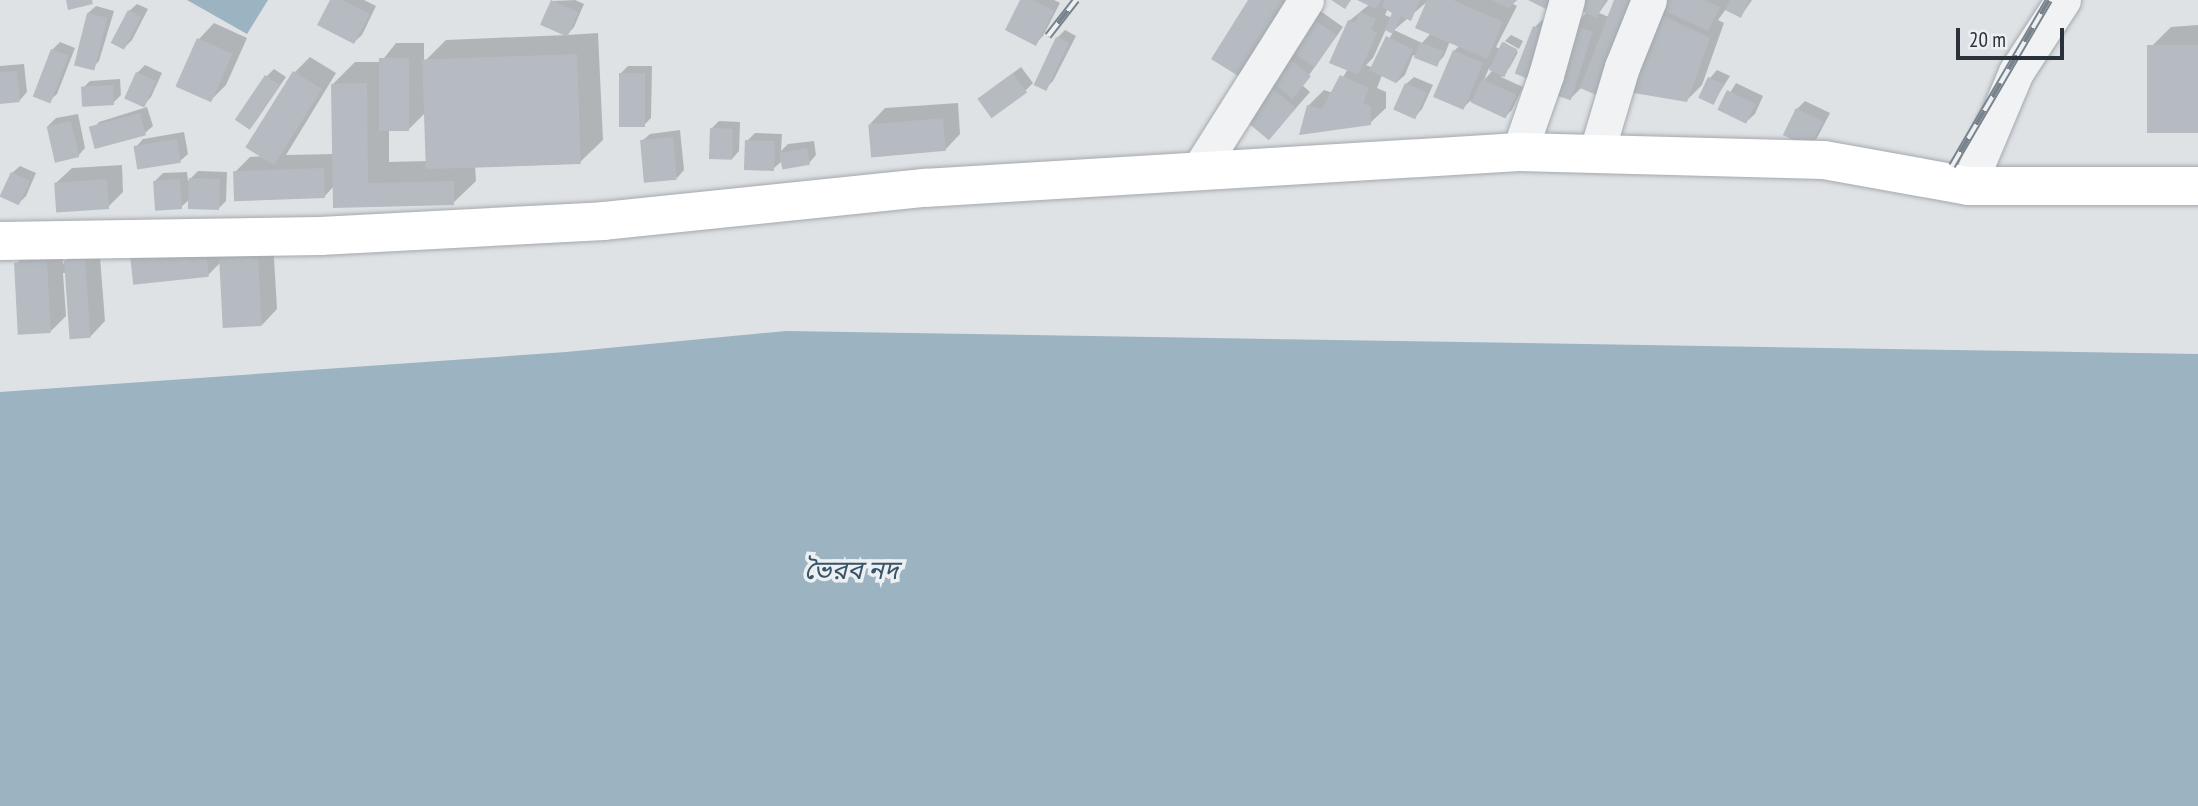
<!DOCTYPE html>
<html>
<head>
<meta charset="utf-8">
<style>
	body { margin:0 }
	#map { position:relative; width:2198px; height:806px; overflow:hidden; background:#dee2e5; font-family:"PT Sans Narrow","Noto Sans Bengali",sans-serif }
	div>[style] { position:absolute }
	.water>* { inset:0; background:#9cb3c2 }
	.shadow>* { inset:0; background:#0003 }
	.building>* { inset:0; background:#b5bbc1; transform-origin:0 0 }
	.roads { filter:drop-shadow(0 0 2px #a4a9ae) drop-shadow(0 0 2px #a4a9ae) }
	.street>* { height:35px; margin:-17.5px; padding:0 17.5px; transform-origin:17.5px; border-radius:17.5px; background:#f0f2f4 }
	.secondary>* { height:38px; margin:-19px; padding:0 19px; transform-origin:19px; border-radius:19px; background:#fff }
	.rail>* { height:8px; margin-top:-4px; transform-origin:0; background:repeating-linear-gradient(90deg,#edf0f3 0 16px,#79838d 0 32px); box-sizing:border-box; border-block:2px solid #79838d }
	span { translate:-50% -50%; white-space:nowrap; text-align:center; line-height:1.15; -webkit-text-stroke:7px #edf0f3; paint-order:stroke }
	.water-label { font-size:26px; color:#385469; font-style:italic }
	.scale { position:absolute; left:1956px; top:28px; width:108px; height:32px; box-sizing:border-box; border:4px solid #29313a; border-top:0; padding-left:9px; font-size:21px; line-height:24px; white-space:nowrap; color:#29313a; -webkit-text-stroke:5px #edf0f3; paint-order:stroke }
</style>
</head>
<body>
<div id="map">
	<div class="water">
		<i style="clip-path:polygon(187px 0,268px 0,247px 34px)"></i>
		<i style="clip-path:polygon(786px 331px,2198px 354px,2198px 806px,0 806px,0 392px,566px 352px)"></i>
	</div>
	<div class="shadow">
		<i style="clip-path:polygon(332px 0,364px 0,376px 6px,362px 35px,354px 42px)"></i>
		<i style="clip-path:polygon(evenodd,575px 0,584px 4px,574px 27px,567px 35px,598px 33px,603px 140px,580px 162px,475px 166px,476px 181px,453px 203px,334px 186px,324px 197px,235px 172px,250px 157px,264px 156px,294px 73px,310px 57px,336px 73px,286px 155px,334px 154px,333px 84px,355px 62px,381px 62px,396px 43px,424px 43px,424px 62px,446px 40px,567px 35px,553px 1px,575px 0,426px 112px,428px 161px,389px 162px,389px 129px,409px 129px,426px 112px)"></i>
		<i style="clip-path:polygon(1022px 0,1054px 0,1060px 3px,1043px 36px,1035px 44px)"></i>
		<i style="clip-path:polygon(evenodd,1363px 0,1517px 0,1513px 4px,1517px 6px,1496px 47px,1500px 49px,1504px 42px,1518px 52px,1510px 67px,1501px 77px,1523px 87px,1512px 110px,1505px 117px,1470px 101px,1463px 108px,1454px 51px,1460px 45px,1450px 41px,1444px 56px,1437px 64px,1413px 55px,1405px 75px,1397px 82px,1382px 75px,1377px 88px,1386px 92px,1386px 108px,1370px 123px,1308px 106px,1324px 90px,1333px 93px,1348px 69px,1349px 21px,1370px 4px,1363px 0,1428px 1px,1431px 33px,1422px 43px,1394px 30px,1428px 1px,1363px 0,1388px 8px,1395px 12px,1392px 18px,1385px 15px,1388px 8px,1363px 0,1386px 29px,1393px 32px,1373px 68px,1366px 65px,1373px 58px,1386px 29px,1363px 0,1489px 68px,1493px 70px,1484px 80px,1489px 68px)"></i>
		<i style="clip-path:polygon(1577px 0,1608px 0,1599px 13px,1609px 17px,1616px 0,1582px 87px,1570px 99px,1573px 26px,1587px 12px)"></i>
		<i style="clip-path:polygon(1659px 0,1752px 0,1741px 16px,1726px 9px,1718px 20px,1724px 23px,1702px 85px,1687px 100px,1624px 90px)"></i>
		<i style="clip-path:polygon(137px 4px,148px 9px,132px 40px,124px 48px,129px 11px)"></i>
		<i style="clip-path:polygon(96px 6px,114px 11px,99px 61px,91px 69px,88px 13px)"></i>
		<i style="clip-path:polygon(1319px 10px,1343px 27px,1302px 85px,1310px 92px,1270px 138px,1242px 115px)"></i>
		<i style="clip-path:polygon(1542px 20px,1561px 26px,1544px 72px,1535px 27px)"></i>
		<i style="clip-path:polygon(214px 23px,247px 38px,226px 85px,211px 100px,177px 85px,199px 39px)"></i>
		<i style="clip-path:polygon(2198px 25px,2198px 132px,2149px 49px,2171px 27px)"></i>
		<i style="clip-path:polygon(1065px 30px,1076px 36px,1053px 81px,1046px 88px,1057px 38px)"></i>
		<i style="clip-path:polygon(1511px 35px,1523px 41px,1519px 49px,1505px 41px)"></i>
		<i style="clip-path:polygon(60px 42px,75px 48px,57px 94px,49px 101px,52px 50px)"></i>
		<i style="clip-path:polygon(24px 64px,27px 92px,20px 100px,0 102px,0 66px)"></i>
		<i style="clip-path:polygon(145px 65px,162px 73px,151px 97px,144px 105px,137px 73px)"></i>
		<i style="clip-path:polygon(628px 66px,652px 66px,651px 118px,644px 125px,621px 73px)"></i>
		<i style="clip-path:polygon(1021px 67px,1033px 83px,1026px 90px,987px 92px)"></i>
		<i style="clip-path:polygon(274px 69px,286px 77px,251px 128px,266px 77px)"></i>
		<i style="clip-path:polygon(1717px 70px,1730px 76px,1713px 103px,1710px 78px)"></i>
		<i style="clip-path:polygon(1414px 77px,1433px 85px,1422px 109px,1415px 117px,1406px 84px)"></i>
		<i style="clip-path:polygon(120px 79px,121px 95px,113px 103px,83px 88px,90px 81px)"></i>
		<i style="clip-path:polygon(1736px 83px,1763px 96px,1755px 114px,1747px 121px,1720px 109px)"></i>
		<i style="clip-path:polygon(1805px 101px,1830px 113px,1817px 138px,1810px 145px,1786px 134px,1797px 109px)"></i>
		<i style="clip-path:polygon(958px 103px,960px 134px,945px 150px,870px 124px,885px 108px)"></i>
		<i style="clip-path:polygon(147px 107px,153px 126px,145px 133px,92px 130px,99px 122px)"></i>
		<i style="clip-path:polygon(78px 114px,85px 148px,78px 156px,48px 126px,56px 118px)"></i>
		<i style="clip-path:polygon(719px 121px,740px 122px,739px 151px,732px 159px,711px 129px)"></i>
		<i style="clip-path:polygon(680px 130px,684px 170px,677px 178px,642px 141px,650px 134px)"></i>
		<i style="clip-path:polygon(184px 132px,188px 154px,180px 161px,136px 147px,143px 139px)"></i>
		<i style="clip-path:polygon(755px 133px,782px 134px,781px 151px,788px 144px,814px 141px,816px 155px,809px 163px,782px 161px,773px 169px,747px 141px)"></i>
		<i style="clip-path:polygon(122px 165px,123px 192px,108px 207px,56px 183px,72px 168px)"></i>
		<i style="clip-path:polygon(20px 166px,36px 173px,26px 196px,18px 204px,12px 173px)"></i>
		<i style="clip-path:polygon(198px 171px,227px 172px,226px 201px,219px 208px,190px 199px,181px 207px,155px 181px,163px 173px,187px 172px,188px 181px)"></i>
		<i style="clip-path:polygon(273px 241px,277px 309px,262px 325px,221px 262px,208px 275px,132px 259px)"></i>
		<i style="clip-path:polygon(99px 244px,105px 321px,90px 337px,67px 273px,63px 273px,66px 316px,51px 331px,16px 264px,32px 249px,62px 247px,63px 264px,81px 246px)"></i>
	</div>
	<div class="building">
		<i style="clip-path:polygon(66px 0,92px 0,93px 4px,68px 10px)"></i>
		<i style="clip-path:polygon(330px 0,342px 0,370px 14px,354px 44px,317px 25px)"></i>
		<i style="left:551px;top:0;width:30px;height:27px;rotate:24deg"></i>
		<i style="clip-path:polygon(1020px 0,1033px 0,1054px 11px,1036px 46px,1005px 30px)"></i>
		<i style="clip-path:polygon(1248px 0,1293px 0,1243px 79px,1211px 59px)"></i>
		<i style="clip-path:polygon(1331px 0,1351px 0,1345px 9px)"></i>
		<i style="clip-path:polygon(1357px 0,1381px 0,1376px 9px)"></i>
		<i style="clip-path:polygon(1385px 0,1420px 0,1411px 21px,1401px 16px,1393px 34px,1385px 30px,1392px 13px,1382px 7px)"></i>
		<i style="clip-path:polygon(1427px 0,1453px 0,1503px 22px,1487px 59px,1415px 28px)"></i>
		<i style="clip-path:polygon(1492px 0,1515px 0,1510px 9px)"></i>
		<i style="clip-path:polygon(1528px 0,1553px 0,1548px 10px)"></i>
		<i style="clip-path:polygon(1575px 0,1605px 0,1596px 18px,1572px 6px)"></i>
		<i style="clip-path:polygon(1614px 0,1640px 0,1601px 97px,1580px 88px)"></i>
		<i style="clip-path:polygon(1657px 0,1704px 0,1720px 7px,1708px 31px,1654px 6px)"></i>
		<i style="clip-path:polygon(1730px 0,1749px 0,1741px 18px,1725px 10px)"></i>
		<i style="left:128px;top:10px;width:15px;height:37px;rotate:28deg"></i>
		<i style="clip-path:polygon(1653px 11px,1710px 38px,1687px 102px,1622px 91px)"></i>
		<i style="clip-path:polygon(1360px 12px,1376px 19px,1371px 30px,1377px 33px,1358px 75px,1329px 63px,1348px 20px,1355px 23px)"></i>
		<i style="left:87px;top:13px;width:21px;height:54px;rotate:14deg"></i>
		<i style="left:1310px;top:17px;width:32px;height:39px;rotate:34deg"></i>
		<i style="left:1572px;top:25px;width:22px;height:72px;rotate:18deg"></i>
		<i style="left:1533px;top:26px;width:22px;height:51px;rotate:21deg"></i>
		<i style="left:1386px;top:36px;width:30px;height:38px;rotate:26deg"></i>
		<i style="left:1056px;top:37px;width:14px;height:53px;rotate:25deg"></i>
		<i style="left:197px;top:38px;width:39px;height:53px;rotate:24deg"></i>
		<i style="left:1420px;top:42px;width:25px;height:17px;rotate:21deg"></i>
		<i style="left:1502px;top:42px;width:17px;height:31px;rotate:25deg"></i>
		<i style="left:2198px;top:45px;width:88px;height:51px;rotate:90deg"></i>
		<i style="left:51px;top:49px;width:19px;height:51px;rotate:21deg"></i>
		<i style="left:1453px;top:50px;width:33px;height:51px;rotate:23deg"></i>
		<i style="left:577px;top:54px;width:110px;height:155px;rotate:88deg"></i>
		<i style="left:1286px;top:56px;width:32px;height:29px;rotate:39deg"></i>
		<i style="left:379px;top:58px;width:30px;height:73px"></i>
		<i style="clip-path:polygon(17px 71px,20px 102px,0 104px,0 72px)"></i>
		<i style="left:293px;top:71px;width:34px;height:90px;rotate:32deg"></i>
		<i style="left:136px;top:72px;width:22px;height:29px;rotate:24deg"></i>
		<i style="left:619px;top:73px;width:26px;height:54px"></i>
		<i style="left:1013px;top:73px;width:24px;height:44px;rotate:54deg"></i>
		<i style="left:265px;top:75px;width:18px;height:54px;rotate:34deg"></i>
		<i style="clip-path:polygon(1340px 75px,1369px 88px,1363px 103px,1371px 107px,1371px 125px,1299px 135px,1307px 105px,1322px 109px)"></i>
		<i style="left:1708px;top:77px;width:17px;height:23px;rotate:25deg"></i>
		<i style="left:1482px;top:79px;width:38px;height:26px;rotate:25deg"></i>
		<i style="clip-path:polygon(367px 83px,368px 183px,454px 181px,454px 205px,333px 208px,331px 84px)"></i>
		<i style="left:1266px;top:83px;width:39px;height:42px;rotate:40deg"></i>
		<i style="left:1405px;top:83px;width:24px;height:29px;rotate:24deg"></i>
		<i style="left:113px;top:85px;width:20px;height:32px;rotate:87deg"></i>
		<i style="left:1727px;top:90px;width:32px;height:22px;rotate:26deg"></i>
		<i style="left:1796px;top:108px;width:30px;height:30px;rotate:26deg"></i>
		<i style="left:140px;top:113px;width:23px;height:53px;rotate:75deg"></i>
		<i style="left:943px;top:118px;width:33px;height:75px;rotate:85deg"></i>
		<i style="left:71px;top:121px;width:37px;height:25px;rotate:77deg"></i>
		<i style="left:710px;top:128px;width:23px;height:31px;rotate:2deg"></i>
		<i style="left:673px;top:137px;width:43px;height:33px;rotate:85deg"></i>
		<i style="left:177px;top:139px;width:24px;height:44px;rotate:81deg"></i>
		<i style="left:745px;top:140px;width:30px;height:30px;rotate:2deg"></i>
		<i style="left:807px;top:148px;width:17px;height:28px;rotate:80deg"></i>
		<i style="left:324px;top:168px;width:30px;height:91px;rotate:88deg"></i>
		<i style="left:11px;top:172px;width:21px;height:27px;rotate:25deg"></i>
		<i style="left:189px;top:178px;width:31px;height:31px;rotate:2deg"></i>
		<i style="left:107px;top:179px;width:30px;height:53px;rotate:86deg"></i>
		<i style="left:180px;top:179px;width:30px;height:27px;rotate:86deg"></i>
		<i style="left:206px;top:250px;width:27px;height:76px;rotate:84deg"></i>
		<i style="left:258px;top:255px;width:71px;height:39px;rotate:87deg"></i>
		<i style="left:85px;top:259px;width:79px;height:21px;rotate:86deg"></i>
		<i style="left:47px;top:261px;width:72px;height:33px;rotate:87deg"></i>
	</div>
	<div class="roads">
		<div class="street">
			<i style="left:1519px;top:152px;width:82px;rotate:-70.7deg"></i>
			<i style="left:1546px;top:75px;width:78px;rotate:-74.4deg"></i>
			<i style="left:1596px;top:154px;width:91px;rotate:-73.4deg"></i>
			<i style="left:1622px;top:67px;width:72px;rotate:-68.1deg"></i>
			<i style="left:1198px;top:171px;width:202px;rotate:-57.7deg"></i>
			<i style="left:1968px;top:186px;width:124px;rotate:-67.2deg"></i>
			<i style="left:2016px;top:72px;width:86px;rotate:-56.9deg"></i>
		</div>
		<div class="secondary">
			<i style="left:0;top:241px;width:320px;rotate:-0.9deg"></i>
			<i style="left:320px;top:236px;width:284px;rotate:-3deg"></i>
			<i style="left:604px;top:221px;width:322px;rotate:-5.9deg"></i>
			<i style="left:924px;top:188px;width:596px;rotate:-3.46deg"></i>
			<i style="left:1519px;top:152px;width:305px;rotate:1.5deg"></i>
			<i style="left:1824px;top:160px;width:146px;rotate:10.2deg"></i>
			<i style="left:1968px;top:186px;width:230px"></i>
		</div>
	</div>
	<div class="rail">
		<i style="left:1048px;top:36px;width:46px;rotate:-52.1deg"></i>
		<i style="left:1952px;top:166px;width:192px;rotate:-59.7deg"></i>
	</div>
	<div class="water-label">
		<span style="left:851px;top:570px">ভৈরব নদ</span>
	</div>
	<div class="scale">20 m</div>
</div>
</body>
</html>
